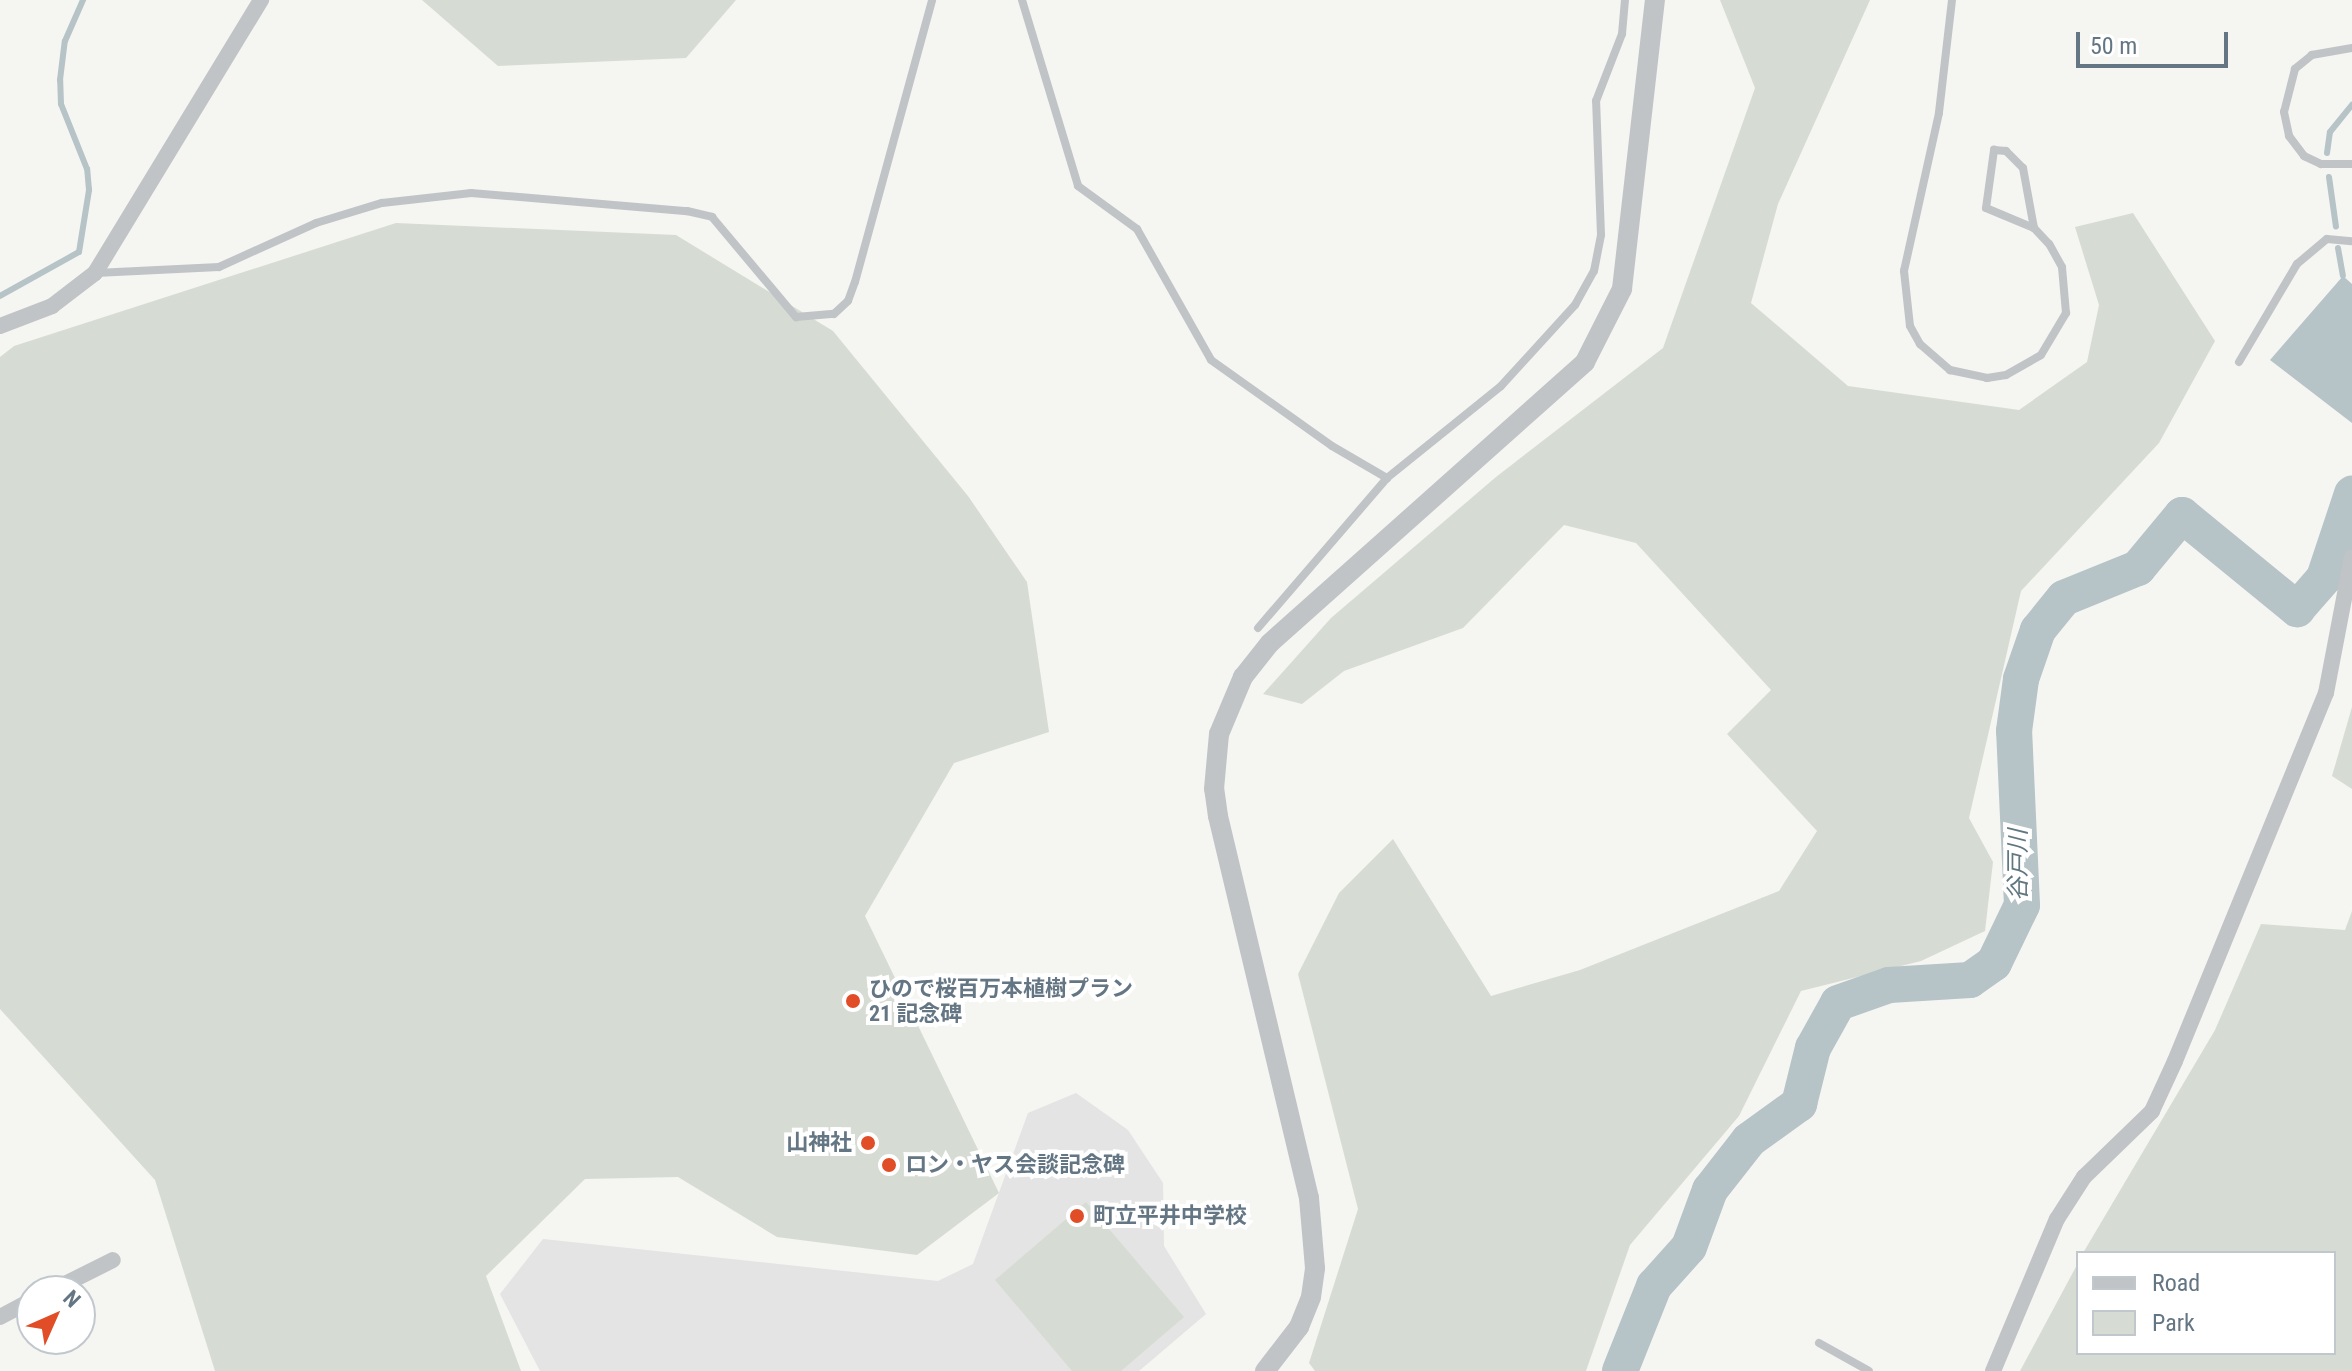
<!DOCTYPE html>
<html>
<head>
<meta charset="utf-8">
<style>
	body { margin:0 }
	#map { position:relative; width:2352px; height:1371px; overflow:hidden; background:#f5f5f2; font-family:"Roboto Condensed","Noto Sans JP",sans-serif }
	div>[style] { position:absolute }
	.built>* { inset:0; background:#e3e4e3 }
	.green>* { inset:0; background:#d6dcd3 }
	.water>* { inset:0; background:#b6c3c7 }
	.stream>* { height:6px; margin:-3px; padding:0 3px; transform-origin:3px; border-radius:3px; background:#b6c3c7 }
	.river>* { height:36px; margin:-18px; padding:0 18px; transform-origin:18px; border-radius:18px; background:#b6c3c7 }
	.service>* { height:8px; margin:-4px; padding:0 4px; transform-origin:4px; border-radius:4px; background:#c0c4c7 }
	.minor>* { height:16px; margin:-8px; padding:0 8px; transform-origin:8px; border-radius:8px; background:#c0c4c7 }
	.tertiary>* { height:20px; margin:-10px; padding:0 10px; transform-origin:10px; border-radius:10px; background:#c0c4c7 }
	.dots>* { width:22px; height:22px; translate:-50% -50%; box-sizing:border-box; border:4px solid #fff; border-radius:50% }
	span { translate:-50% -50%; white-space:nowrap; text-align:center; line-height:1.15; -webkit-text-stroke:8px #fff; paint-order:stroke }
	.poi-label { font-size:22px; color:#647683; font-weight:700 }
	.left { translate:0 -50%; text-align:left }
	.right { translate:-100% -50%; text-align:right }
	.water-label { font-size:24px; color:#60777f; font-style:italic }
	.legend { position:absolute; left:2076px; top:1251px; width:260px; height:104px; box-sizing:border-box; background:#fff; border:2px solid #c1c8cd; margin:0; padding:10px 14px; list-style:none; font-size:24px; color:#647683 }
	.legend li { display:flex; align-items:center; gap:16px; height:40px }
	.legend b { width:40px; border:2px solid #c1c8cd }
	.north { position:absolute; left:16px; top:1275px; width:80px; height:80px; box-sizing:border-box; background:#fff; border:2px solid #c1c8cd; border-radius:50%; rotate:45deg; font-size:22px; font-weight:700; line-height:32px; text-align:center; color:#647683 }
	.north::after { content:''; display:block; margin:auto; width:28px; height:36px; background:#e14d26; clip-path:polygon(50% 0,100% 100%,50% 72%,0 100%) }
	.scale { position:absolute; left:2076px; top:32px; width:152px; height:36px; box-sizing:border-box; border:4px solid #647683; border-top:0; padding-left:10px; font-size:24px; line-height:28px; white-space:nowrap; color:#647683; -webkit-text-stroke:6px #fff; paint-order:stroke }
</style>
</head>
<body>
<div id="map">
	<div class="built">
		<i style="clip-path:polygon(1076px 1093px,1128px 1130px,1163px 1183px,1164px 1246px,1206px 1314px,1139px 1371px,540px 1371px,500px 1294px,543px 1239px,938px 1281px,973px 1264px,1028px 1113px)"></i>
	</div>
	<div class="green">
		<i style="clip-path:polygon(422px 0,736px 0,686px 58px,498px 66px)"></i>
		<i style="clip-path:polygon(1720px 0,1870px 0,1778px 204px,1751px 303px,1848px 386px,2019px 410px,2087px 362px,2099px 305px,2075px 227px,2133px 213px,2215px 341px,2159px 443px,2021px 591px,1969px 818px,1993px 862px,1985px 931px,1921px 961px,1801px 991px,1739px 1116px,1630px 1245px,1586px 1371px,1315px 1371px,1309px 1363px,1358px 1209px,1298px 974px,1339px 893px,1393px 839px,1491px 996px,1580px 970px,1779px 891px,1817px 831px,1727px 734px,1771px 690px,1636px 543px,1564px 525px,1463px 628px,1344px 671px,1302px 704px,1263px 694px,1331px 618px,1496px 477px,1663px 348px,1755px 88px)"></i>
		<i style="clip-path:polygon(396px 223px,676px 235px,833px 331px,968px 496px,1027px 582px,1049px 732px,954px 763px,865px 916px,999px 1193px,917px 1255px,777px 1237px,678px 1177px,585px 1179px,486px 1276px,521px 1371px,215px 1371px,155px 1180px,0 1009px,0 357px,14px 346px)"></i>
		<i style="clip-path:polygon(2352px 707px,2352px 789px,2332px 776px)"></i>
		<i style="clip-path:polygon(2352px 911px,2352px 1371px,2020px 1371px,2078px 1263px,2078px 1353px,2334px 1353px,2334px 1253px,2083px 1253px,2215px 1030px,2261px 924px,2345px 930px)"></i>
		<i style="clip-path:polygon(1086px 1202px,1184px 1317px,1121px 1371px,1072px 1371px,995px 1280px)"></i>
	</div>
	<div class="water">
		<i style="clip-path:polygon(2343px 276px,2352px 284px,2352px 423px,2270px 360px)"></i>
	</div>
	<div class="stream">
		<i style="left:2327px;top:153px;width:21px;rotate:-82deg"></i>
		<i style="left:2330px;top:132px;width:35px;rotate:-51deg"></i>
		<i style="left:2329px;top:177px;width:50px;rotate:82deg"></i>
		<i style="left:2338px;top:248px;width:28px;rotate:80deg"></i>
		<i style="left:0;top:296px;width:90px;rotate:-29.1deg"></i>
		<i style="left:79px;top:252px;width:63px;rotate:-80.8deg"></i>
		<i style="left:89px;top:190px;width:21px;rotate:-95deg"></i>
		<i style="left:87px;top:169px;width:70px;rotate:-111.8deg"></i>
		<i style="left:61px;top:104px;width:24px;rotate:-92deg"></i>
		<i style="left:60px;top:80px;width:39px;rotate:-83deg"></i>
		<i style="left:65px;top:41px;width:45px;rotate:-66.3deg"></i>
	</div>
	<div class="river">
		<i style="left:1620px;top:1371px;width:92px;rotate:-68.2deg"></i>
		<i style="left:1654px;top:1286px;width:52px;rotate:-48.1deg"></i>
		<i style="left:1689px;top:1247px;width:61px;rotate:-69.8deg"></i>
		<i style="left:1710px;top:1190px;width:63px;rotate:-52deg"></i>
		<i style="left:1749px;top:1140px;width:62px;rotate:-35.8deg"></i>
		<i style="left:1799px;top:1104px;width:58px;rotate:-76deg"></i>
		<i style="left:1813px;top:1048px;width:51px;rotate:-60.9deg"></i>
		<i style="left:1838px;top:1003px;width:54px;rotate:-19.4deg"></i>
		<i style="left:1889px;top:985px;width:81px;rotate:-3.5deg"></i>
		<i style="left:1970px;top:980px;width:29px;rotate:-35deg"></i>
		<i style="left:1994px;top:963px;width:64px;rotate:-64.2deg"></i>
		<i style="left:2022px;top:905px;width:174px;rotate:-92.6deg"></i>
		<i style="left:2014px;top:731px;width:52px;rotate:-82.3deg"></i>
		<i style="left:2021px;top:679px;width:52px;rotate:-70.9deg"></i>
		<i style="left:2038px;top:630px;width:41px;rotate:-50.9deg"></i>
		<i style="left:2064px;top:598px;width:80px;rotate:-22.1deg"></i>
		<i style="left:2138px;top:568px;width:69px;rotate:-50.3deg"></i>
		<i style="left:2182px;top:515px;width:149px;rotate:39.3deg"></i>
		<i style="left:2297px;top:609px;width:41px;rotate:-48.9deg"></i>
		<i style="left:2324px;top:578px;width:89px;rotate:-71.6deg"></i>
	</div>
	<div class="service">
		<i style="left:1022px;top:0;width:194px;rotate:73.2deg"></i>
		<i style="left:1078px;top:186px;width:73px;rotate:36.1deg"></i>
		<i style="left:1137px;top:229px;width:150px;rotate:60.5deg"></i>
		<i style="left:1211px;top:360px;width:148px;rotate:35.4deg"></i>
		<i style="left:1332px;top:446px;width:64px;rotate:30.2deg"></i>
		<i style="left:1952px;top:0;width:114px;rotate:96.6deg"></i>
		<i style="left:1939px;top:113px;width:162px;rotate:102.5deg"></i>
		<i style="left:1904px;top:271px;width:55px;rotate:83.8deg"></i>
		<i style="left:1910px;top:326px;width:21px;rotate:61deg"></i>
		<i style="left:1920px;top:344px;width:40px;rotate:41deg"></i>
		<i style="left:1950px;top:370px;width:38px;rotate:12deg"></i>
		<i style="left:1987px;top:378px;width:19px;rotate:-9deg"></i>
		<i style="left:2006px;top:375px;width:40px;rotate:-29.7deg"></i>
		<i style="left:2041px;top:355px;width:49px;rotate:-59.2deg"></i>
		<i style="left:2066px;top:313px;width:46px;rotate:-95deg"></i>
		<i style="left:2062px;top:267px;width:26px;rotate:-119deg"></i>
		<i style="left:2049px;top:244px;width:22px;rotate:-133deg"></i>
		<i style="left:2034px;top:228px;width:52px;rotate:-157.4deg"></i>
		<i style="left:1986px;top:208px;width:59px;rotate:-82.1deg"></i>
		<i style="left:1994px;top:150px;width:12px;rotate:5deg"></i>
		<i style="left:2006px;top:151px;width:24px;rotate:45deg"></i>
		<i style="left:2023px;top:168px;width:61px;rotate:79.6deg"></i>
		<i style="left:2352px;top:48px;width:41px;rotate:170.1deg"></i>
		<i style="left:2312px;top:55px;width:22px;rotate:141deg"></i>
		<i style="left:2295px;top:69px;width:44px;rotate:104.3deg"></i>
		<i style="left:2284px;top:112px;width:25px;rotate:78deg"></i>
		<i style="left:2289px;top:136px;width:25px;rotate:53deg"></i>
		<i style="left:2304px;top:156px;width:19px;rotate:25deg"></i>
		<i style="left:2321px;top:164px;width:31px"></i>
		<i style="left:96px;top:273px;width:123px;rotate:-2.8deg"></i>
		<i style="left:219px;top:267px;width:107px;rotate:-24.4deg"></i>
		<i style="left:316px;top:223px;width:69px;rotate:-16.9deg"></i>
		<i style="left:382px;top:203px;width:90px;rotate:-6.4deg"></i>
		<i style="left:471px;top:193px;width:217px;rotate:4.8deg"></i>
		<i style="left:687px;top:211px;width:26px;rotate:13deg"></i>
		<i style="left:712px;top:217px;width:131px;rotate:50deg"></i>
		<i style="left:796px;top:317px;width:38px;rotate:-5deg"></i>
		<i style="left:834px;top:314px;width:19px;rotate:-43deg"></i>
		<i style="left:848px;top:301px;width:20px;rotate:-70deg"></i>
		<i style="left:855px;top:282px;width:292px;rotate:-74.7deg"></i>
		<i style="left:2239px;top:362px;width:114px;rotate:-59.4deg"></i>
		<i style="left:2297px;top:264px;width:39px;rotate:-40deg"></i>
		<i style="left:2327px;top:239px;width:25px;rotate:5deg"></i>
		<i style="left:1258px;top:628px;width:198px;rotate:-49.3deg"></i>
		<i style="left:1387px;top:478px;width:146px;rotate:-38.9deg"></i>
		<i style="left:1501px;top:386px;width:110px;rotate:-47.6deg"></i>
		<i style="left:1575px;top:305px;width:39px;rotate:-61deg"></i>
		<i style="left:1594px;top:271px;width:37px;rotate:-79deg"></i>
		<i style="left:1601px;top:235px;width:134px;rotate:-92.1deg"></i>
		<i style="left:1596px;top:101px;width:72px;rotate:-68.8deg"></i>
		<i style="left:1622px;top:34px;width:34px;rotate:-85deg"></i>
		<i style="left:1819px;top:1343px;width:57px;rotate:29.2deg"></i>
	</div>
	<div class="minor">
		<i style="left:0;top:326px;width:56px;rotate:-21deg"></i>
		<i style="left:52px;top:306px;width:54px;rotate:-37.5deg"></i>
		<i style="left:95px;top:273px;width:320px;rotate:-58.7deg"></i>
		<i style="left:51px;top:1291px;width:69px;rotate:-26.6deg"></i>
		<i style="left:0;top:1317px;width:36px;rotate:-28deg"></i>
		<i style="left:1993px;top:1371px;width:165px;rotate:-67.2deg"></i>
		<i style="left:2057px;top:1219px;width:50px;rotate:-57.3deg"></i>
		<i style="left:2084px;top:1177px;width:95px;rotate:-44.1deg"></i>
		<i style="left:2152px;top:1111px;width:55px;rotate:-65.3deg"></i>
		<i style="left:2175px;top:1061px;width:398px;rotate:-67.7deg"></i>
		<i style="left:2326px;top:693px;width:138px;rotate:-79.2deg"></i>
	</div>
	<div class="tertiary">
		<i style="left:1265px;top:1371px;width:56px;rotate:-52.3deg"></i>
		<i style="left:1299px;top:1327px;width:32px;rotate:-68deg"></i>
		<i style="left:1311px;top:1297px;width:29px;rotate:-82deg"></i>
		<i style="left:1315px;top:1268px;width:70px;rotate:-94.9deg"></i>
		<i style="left:1309px;top:1198px;width:393px;rotate:-103.4deg"></i>
		<i style="left:1218px;top:816px;width:27px;rotate:-98deg"></i>
		<i style="left:1214px;top:789px;width:55px;rotate:-84.8deg"></i>
		<i style="left:1219px;top:734px;width:62px;rotate:-67.2deg"></i>
		<i style="left:1243px;top:677px;width:43px;rotate:-51.5deg"></i>
		<i style="left:1270px;top:643px;width:422px;rotate:-41.7deg"></i>
		<i style="left:1585px;top:362px;width:82px;rotate:-63.1deg"></i>
		<i style="left:1622px;top:289px;width:291px;rotate:-83.5deg"></i>
	</div>
	<div class="dots">
		<i style="left:853px;top:1001px;background:#e14d26"></i>
		<i style="left:868px;top:1143px;background:#e14d26"></i>
		<i style="left:889px;top:1165px;background:#e14d26"></i>
		<i style="left:1077px;top:1216px;background:#e14d26"></i>
	</div>
	<div class="poi-label">
		<span class="left" style="left:869px;top:1001px">ひので桜百万本植樹プラン<br>21 記念碑</span>
		<span class="right" style="left:852px;top:1143px">山神社</span>
		<span class="left" style="left:905px;top:1165px">ロン・ヤス会談記念碑</span>
		<span class="left" style="left:1093px;top:1216px">町立平井中学校</span>
	</div>
	<div class="water-label">
		<span style="left:2019px;top:865px;rotate:-90deg">谷戸川</span>
	</div>
	<ul class="legend">
	<li><b style="height:10px;background:#c0c4c7"></b>Road</li>
	<li><b style="height:22px;background:#d6dcd3"></b>Park</li>
	</ul>
	<div class="north">N</div>
	<div class="scale">50 m</div>
</div>
</body>
</html>
